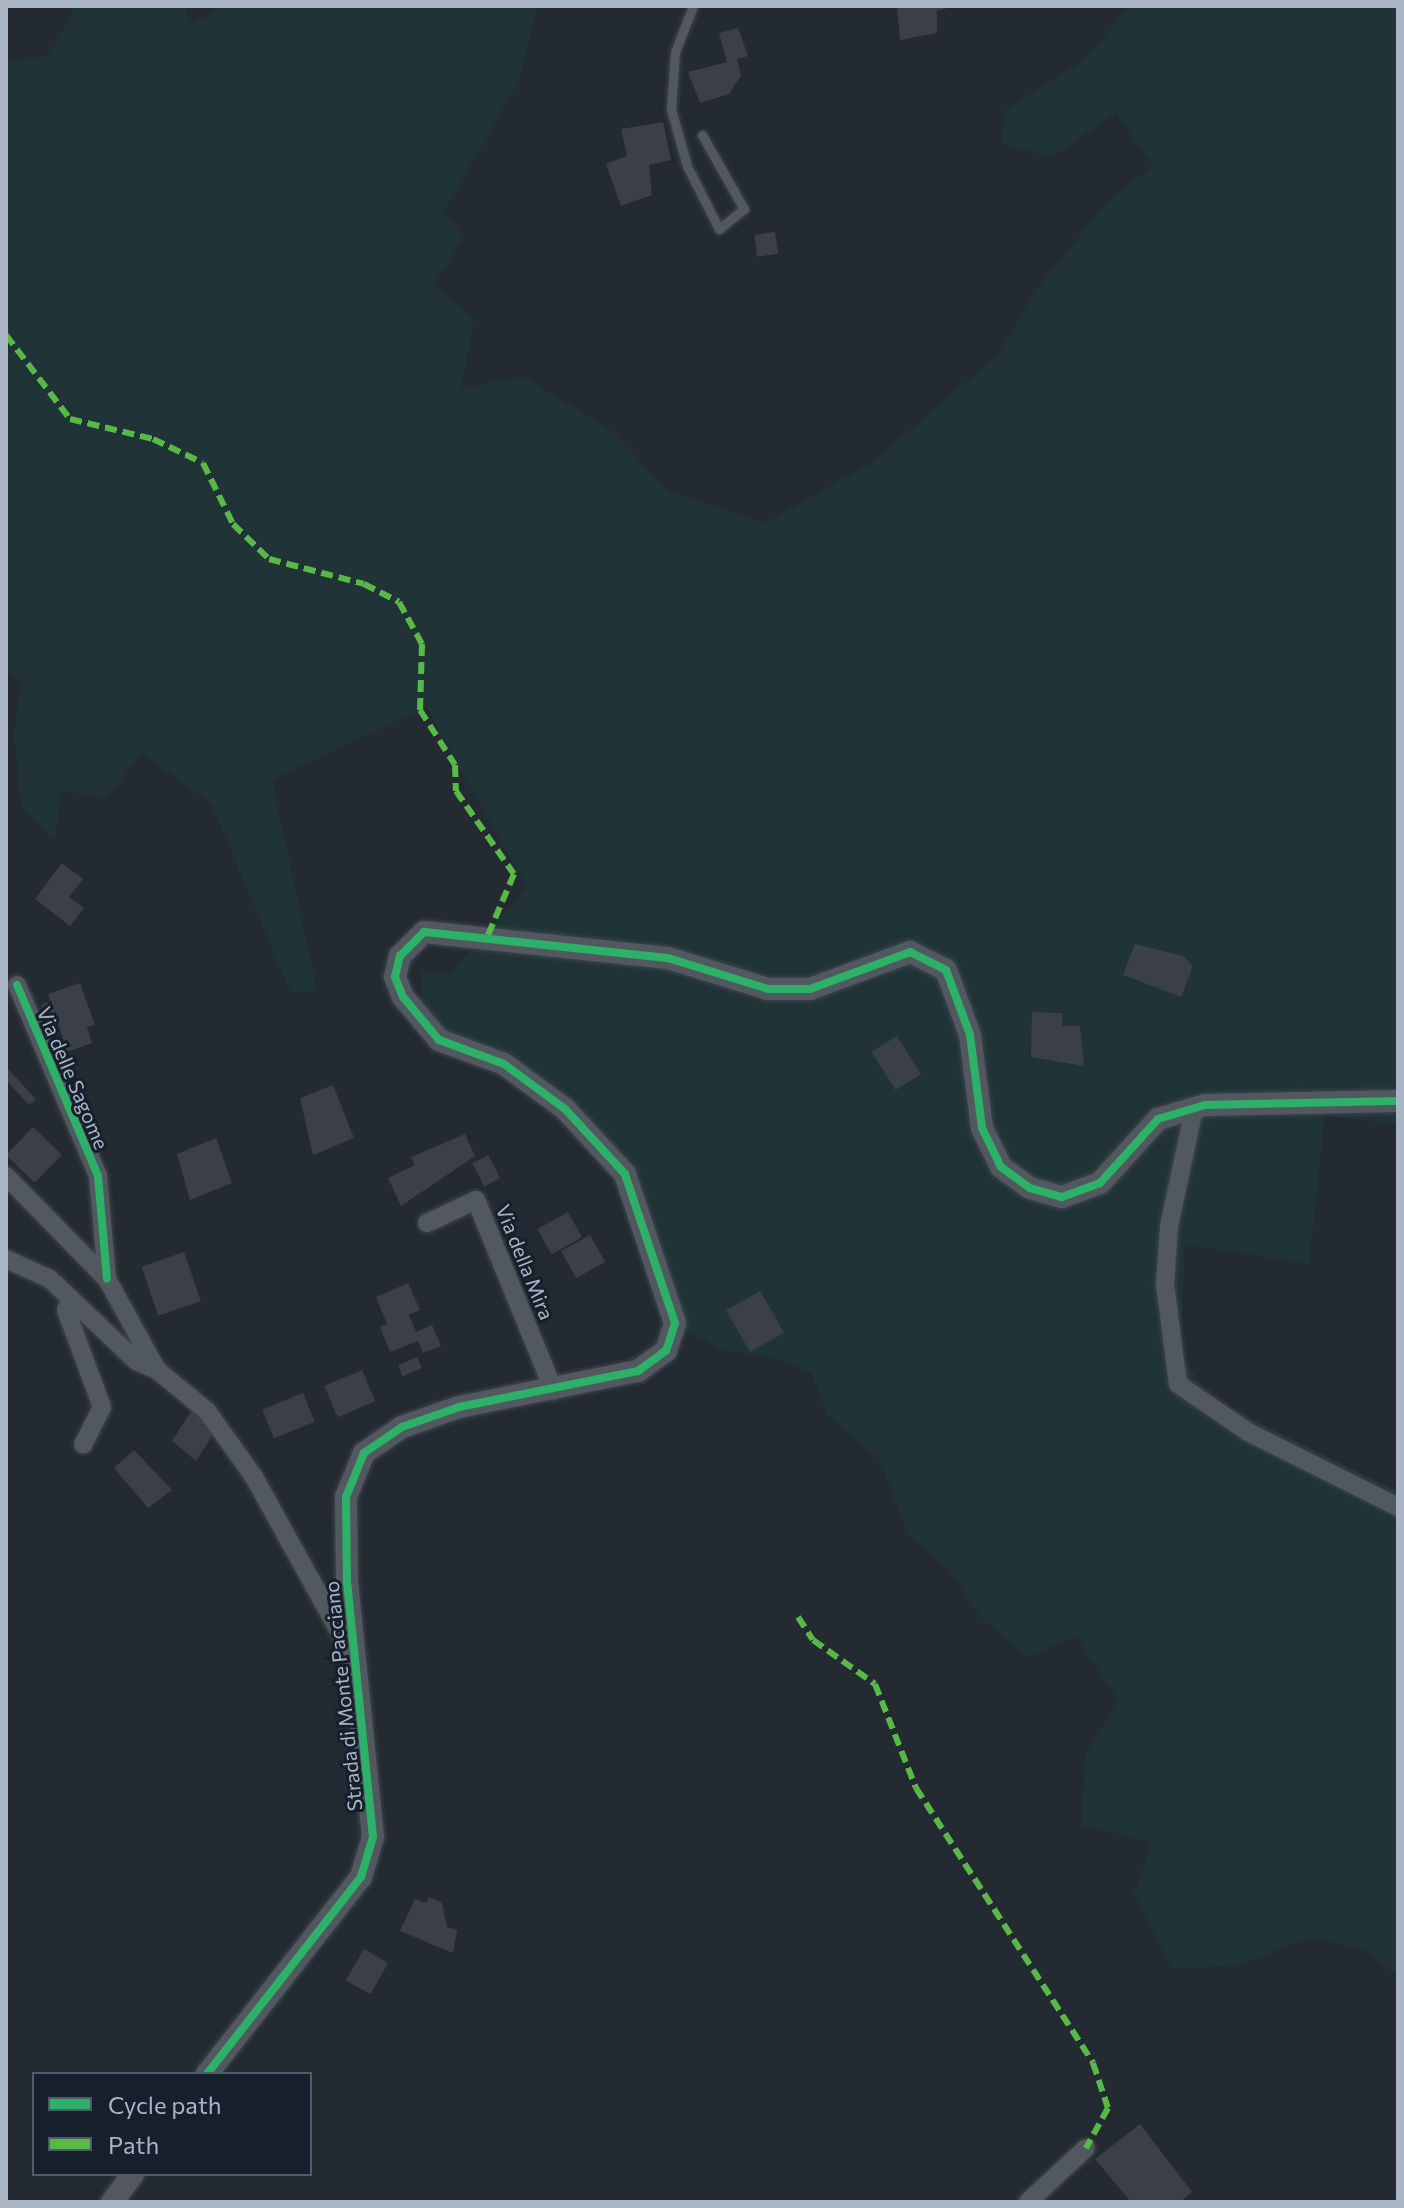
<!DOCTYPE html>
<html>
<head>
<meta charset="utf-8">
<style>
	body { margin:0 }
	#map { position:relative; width:1404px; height:2208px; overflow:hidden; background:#232a31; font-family:Commissioner,sans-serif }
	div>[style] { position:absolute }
	.green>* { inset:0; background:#203437 }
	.building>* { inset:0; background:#3b4048; transform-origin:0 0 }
	.roads { filter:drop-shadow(0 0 2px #3f444a) drop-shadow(0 0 2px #3f444a) }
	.service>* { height:9px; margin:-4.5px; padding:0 4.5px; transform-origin:4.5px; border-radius:4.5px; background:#525860 }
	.minor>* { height:18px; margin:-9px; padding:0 9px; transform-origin:9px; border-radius:9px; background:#525860 }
	.tertiary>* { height:22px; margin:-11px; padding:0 11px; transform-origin:11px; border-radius:11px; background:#525860 }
	.quiet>* { height:6px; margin-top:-3px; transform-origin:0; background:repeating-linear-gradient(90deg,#58b947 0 12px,transparent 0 18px) }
	.cycleway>* { height:8px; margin:-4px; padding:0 4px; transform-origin:4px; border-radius:4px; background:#2db169 }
	span { translate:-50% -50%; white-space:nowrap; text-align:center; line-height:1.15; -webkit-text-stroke:6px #16202c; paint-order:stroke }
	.street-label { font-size:20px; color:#aab6c5 }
	.frame { position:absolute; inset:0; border:8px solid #aab6c5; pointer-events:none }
	.legend { position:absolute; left:32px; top:2072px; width:280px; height:104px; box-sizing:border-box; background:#16202c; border:2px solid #515c69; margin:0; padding:10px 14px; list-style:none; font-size:24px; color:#aab6c5 }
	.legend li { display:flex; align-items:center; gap:16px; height:40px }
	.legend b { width:40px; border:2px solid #515c69 }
</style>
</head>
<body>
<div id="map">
	<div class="green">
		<i style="clip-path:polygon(75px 6px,185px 6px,190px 25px,224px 6px,538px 6px,519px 81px,443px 213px,465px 237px,434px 284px,474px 319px,461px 388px,524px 377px,612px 431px,668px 490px,765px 523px,870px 464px,998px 355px,1039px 286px,1109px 200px,1153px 166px,1116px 113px,1052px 157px,1002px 144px,1005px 110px,1080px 63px,1132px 6px,1398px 6px,1398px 1125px,1325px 1115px,1309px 1264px,1185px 1244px,1181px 1353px,1212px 1400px,1398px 1491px,1398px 1976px,1365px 1950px,1312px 1937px,1238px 1965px,1174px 1969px,1134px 1894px,1152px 1842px,1082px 1825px,1085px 1757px,1118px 1700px,1076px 1637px,1027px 1657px,979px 1616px,948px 1568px,908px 1534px,879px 1459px,827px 1415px,812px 1373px,770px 1356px,724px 1351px,675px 1323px,625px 1175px,565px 1109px,439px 1040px,422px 1008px,422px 972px,449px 975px,527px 887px,426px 707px,272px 780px,317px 990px,291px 993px,211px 803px,141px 753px,108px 798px,61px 791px,55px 843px,21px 806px,14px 734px,21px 682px,6px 670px,6px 62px,49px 56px)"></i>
	</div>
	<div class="building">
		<i style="clip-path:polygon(897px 6px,951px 6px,951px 7px,937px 11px,937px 33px,900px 40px)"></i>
		<i style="clip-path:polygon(738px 28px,748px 56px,737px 59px,741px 75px,729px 94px,700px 103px,688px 72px,727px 62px,719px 33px)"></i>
		<i style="clip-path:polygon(663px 122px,671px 160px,649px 165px,652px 195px,621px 206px,606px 164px,627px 156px,621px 129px)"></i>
		<i style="left:775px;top:232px;width:22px;height:21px;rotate:82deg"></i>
		<i style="clip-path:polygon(62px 863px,83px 879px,69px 897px,84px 908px,70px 926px,35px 899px)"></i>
		<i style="clip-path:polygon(1135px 944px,1183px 956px,1193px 966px,1181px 997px,1123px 975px)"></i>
		<i style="clip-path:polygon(80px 983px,95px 1025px,87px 1027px,92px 1043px,67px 1052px,57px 1020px,47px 1023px,41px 1005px,50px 1001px,48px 994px)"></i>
		<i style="clip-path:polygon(1032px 1012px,1062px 1013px,1062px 1026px,1080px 1026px,1084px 1066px,1031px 1057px)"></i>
		<i style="left:897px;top:1036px;width:45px;height:30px;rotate:58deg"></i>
		<i style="clip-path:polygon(6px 1067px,36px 1099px,29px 1105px,6px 1080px)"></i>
		<i style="clip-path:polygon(333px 1085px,354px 1138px,313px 1155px,300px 1098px)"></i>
		<i style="left:33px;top:1127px;width:40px;height:39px;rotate:44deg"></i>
		<i style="clip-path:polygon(465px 1134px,475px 1156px,401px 1206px,388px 1178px,415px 1165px,411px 1157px)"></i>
		<i style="clip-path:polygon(216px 1138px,232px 1183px,190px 1200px,177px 1154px)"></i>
		<i style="left:488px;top:1155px;width:26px;height:18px;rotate:62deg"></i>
		<i style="left:568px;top:1212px;width:29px;height:35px;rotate:61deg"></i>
		<i style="left:590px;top:1235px;width:31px;height:33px;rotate:61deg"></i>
		<i style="left:184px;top:1252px;width:52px;height:45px;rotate:71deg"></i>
		<i style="clip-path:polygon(408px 1283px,420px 1310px,409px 1315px,416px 1332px,432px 1325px,441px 1346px,423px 1353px,418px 1341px,390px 1352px,380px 1327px,387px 1324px,376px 1297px)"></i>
		<i style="left:760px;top:1291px;width:48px;height:39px;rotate:60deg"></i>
		<i style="left:417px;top:1357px;width:12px;height:21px;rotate:66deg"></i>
		<i style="left:362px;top:1370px;width:34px;height:41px;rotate:67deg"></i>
		<i style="left:303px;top:1393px;width:31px;height:44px;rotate:68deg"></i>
		<i style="clip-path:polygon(192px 1410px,216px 1430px,196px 1461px,172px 1441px)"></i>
		<i style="clip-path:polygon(134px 1450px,172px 1490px,148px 1508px,114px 1468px)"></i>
		<i style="clip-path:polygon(429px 1897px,442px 1903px,447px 1927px,457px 1930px,453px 1953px,400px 1931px,415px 1899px,426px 1903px)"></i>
		<i style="left:364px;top:1949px;width:28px;height:36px;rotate:30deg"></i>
		<i style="clip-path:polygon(1140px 2124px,1192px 2192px,1180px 2202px,1131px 2202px,1095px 2159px)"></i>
	</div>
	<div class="roads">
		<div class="service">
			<i style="left:693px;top:6px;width:49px;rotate:111.4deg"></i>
			<i style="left:675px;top:52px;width:57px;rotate:94deg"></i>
			<i style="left:671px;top:109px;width:59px;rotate:74.3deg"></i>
			<i style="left:687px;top:166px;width:71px;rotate:63.1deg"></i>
			<i style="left:719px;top:229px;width:32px;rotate:-39deg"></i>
			<i style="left:744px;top:209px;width:85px;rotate:-119.6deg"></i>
		</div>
		<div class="minor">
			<i style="left:17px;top:985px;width:207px;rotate:67deg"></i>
			<i style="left:98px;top:1176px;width:103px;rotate:85deg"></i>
			<i style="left:1194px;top:1109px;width:121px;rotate:102deg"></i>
			<i style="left:1169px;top:1227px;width:57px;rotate:94deg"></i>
			<i style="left:1165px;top:1284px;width:101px;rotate:82.6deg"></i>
			<i style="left:1178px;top:1384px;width:85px;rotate:34.4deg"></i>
			<i style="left:1248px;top:1432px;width:168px;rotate:26.6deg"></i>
			<i style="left:6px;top:1176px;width:144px;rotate:45.6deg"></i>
			<i style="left:107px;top:1279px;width:104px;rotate:61.2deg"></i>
			<i style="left:157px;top:1370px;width:65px;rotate:39.4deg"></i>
			<i style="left:207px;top:1411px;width:81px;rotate:54.5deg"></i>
			<i style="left:254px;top:1477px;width:207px;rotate:61.1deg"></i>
			<i style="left:427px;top:1223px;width:54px;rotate:-25.1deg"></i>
			<i style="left:476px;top:1200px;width:206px;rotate:67.8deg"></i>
			<i style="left:6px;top:1259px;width:48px;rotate:24.4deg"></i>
			<i style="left:50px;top:1279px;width:119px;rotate:43.6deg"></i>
			<i style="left:136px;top:1361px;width:23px;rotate:23deg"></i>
			<i style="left:71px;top:1299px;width:12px;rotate:114deg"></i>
			<i style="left:66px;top:1310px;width:103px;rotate:69.6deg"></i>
			<i style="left:102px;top:1407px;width:42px;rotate:116.6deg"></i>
			<i style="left:1028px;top:2202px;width:79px;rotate:-43deg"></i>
		</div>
		<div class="tertiary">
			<i style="left:207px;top:2074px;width:250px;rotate:-52deg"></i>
			<i style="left:361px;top:1877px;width:42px;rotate:-73.3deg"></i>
			<i style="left:373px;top:1837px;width:255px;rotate:-95.8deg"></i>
			<i style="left:347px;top:1583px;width:86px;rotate:-90.7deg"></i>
			<i style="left:346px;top:1497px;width:48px;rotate:-67.8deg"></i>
			<i style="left:364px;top:1453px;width:46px;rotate:-34.4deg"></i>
			<i style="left:402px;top:1427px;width:60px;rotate:-19.3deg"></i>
			<i style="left:459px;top:1407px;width:183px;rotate:-11.4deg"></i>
			<i style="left:638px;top:1371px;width:34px;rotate:-36deg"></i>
			<i style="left:666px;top:1351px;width:29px;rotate:-72deg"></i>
			<i style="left:675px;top:1323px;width:157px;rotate:-108.6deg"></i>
			<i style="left:625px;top:1174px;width:88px;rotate:-132.7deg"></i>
			<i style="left:565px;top:1109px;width:76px;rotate:-143.6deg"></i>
			<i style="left:504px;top:1064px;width:69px;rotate:-159.7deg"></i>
			<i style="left:439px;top:1040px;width:56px;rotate:-129.9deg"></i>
			<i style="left:403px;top:997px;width:22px;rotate:-112deg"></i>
			<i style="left:395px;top:977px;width:22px;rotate:-77deg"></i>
			<i style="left:400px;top:956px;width:34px;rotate:-45deg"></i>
			<i style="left:424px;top:932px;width:245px;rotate:6.1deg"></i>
			<i style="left:668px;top:958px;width:105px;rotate:17.2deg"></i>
			<i style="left:768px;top:989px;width:42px"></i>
			<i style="left:810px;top:989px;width:107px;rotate:-20.3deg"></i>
			<i style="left:910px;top:952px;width:40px;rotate:26.6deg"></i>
			<i style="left:946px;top:970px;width:69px;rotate:69.7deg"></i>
			<i style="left:970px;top:1035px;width:94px;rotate:82.6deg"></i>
			<i style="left:982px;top:1128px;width:43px;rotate:64deg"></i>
			<i style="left:1001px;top:1167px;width:36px;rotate:36deg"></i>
			<i style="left:1030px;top:1188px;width:33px;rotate:16deg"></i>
			<i style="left:1062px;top:1197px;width:40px;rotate:-20.2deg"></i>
			<i style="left:1100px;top:1183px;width:86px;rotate:-47.8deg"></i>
			<i style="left:1158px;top:1119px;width:49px;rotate:-16.6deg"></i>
			<i style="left:1205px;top:1105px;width:193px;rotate:-1.2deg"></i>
			<i style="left:112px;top:2202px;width:35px;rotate:-53deg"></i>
		</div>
	</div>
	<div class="quiet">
		<i style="left:6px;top:335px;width:106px;rotate:52.7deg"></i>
		<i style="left:70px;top:419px;width:85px;rotate:13.5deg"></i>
		<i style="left:153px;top:439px;width:55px;rotate:25.6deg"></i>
		<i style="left:203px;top:463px;width:68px;rotate:63.8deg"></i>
		<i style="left:233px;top:524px;width:50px;rotate:44.2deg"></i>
		<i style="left:269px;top:559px;width:98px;rotate:14.7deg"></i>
		<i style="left:364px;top:584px;width:39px;rotate:27deg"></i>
		<i style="left:399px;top:602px;width:48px;rotate:61.3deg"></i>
		<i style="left:422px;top:644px;width:66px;rotate:91.7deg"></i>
		<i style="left:420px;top:710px;width:65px;rotate:57.5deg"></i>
		<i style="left:455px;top:765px;width:26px;rotate:88deg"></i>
		<i style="left:456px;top:791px;width:101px;rotate:55.1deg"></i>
		<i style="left:514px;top:874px;width:66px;rotate:113.1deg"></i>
		<i style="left:798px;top:1617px;width:27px;rotate:57deg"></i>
		<i style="left:813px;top:1640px;width:76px;rotate:35.4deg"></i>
		<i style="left:875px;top:1684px;width:112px;rotate:68.5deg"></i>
		<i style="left:916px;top:1788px;width:327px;rotate:57.2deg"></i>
		<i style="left:1093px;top:2063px;width:47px;rotate:71.6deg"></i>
		<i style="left:1108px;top:2108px;width:46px;rotate:118.8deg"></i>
	</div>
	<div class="cycleway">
		<i style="left:17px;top:985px;width:207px;rotate:67deg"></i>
		<i style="left:98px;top:1176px;width:103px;rotate:85deg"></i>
		<i style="left:207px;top:2074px;width:250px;rotate:-52deg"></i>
		<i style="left:361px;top:1877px;width:42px;rotate:-73.3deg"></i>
		<i style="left:373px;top:1837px;width:255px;rotate:-95.8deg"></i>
		<i style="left:347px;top:1583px;width:86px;rotate:-90.7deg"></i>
		<i style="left:346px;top:1497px;width:48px;rotate:-67.8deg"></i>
		<i style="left:364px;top:1453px;width:46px;rotate:-34.4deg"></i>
		<i style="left:402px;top:1427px;width:60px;rotate:-19.3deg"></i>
		<i style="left:459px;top:1407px;width:183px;rotate:-11.4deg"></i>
		<i style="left:638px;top:1371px;width:34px;rotate:-36deg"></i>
		<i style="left:666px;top:1351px;width:29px;rotate:-72deg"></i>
		<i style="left:675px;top:1323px;width:157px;rotate:-108.6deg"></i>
		<i style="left:625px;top:1174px;width:88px;rotate:-132.7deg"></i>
		<i style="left:565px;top:1109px;width:76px;rotate:-143.6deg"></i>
		<i style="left:504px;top:1064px;width:69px;rotate:-159.7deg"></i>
		<i style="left:439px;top:1040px;width:56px;rotate:-129.9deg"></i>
		<i style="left:403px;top:997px;width:22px;rotate:-112deg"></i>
		<i style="left:395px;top:977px;width:22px;rotate:-77deg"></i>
		<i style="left:400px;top:956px;width:34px;rotate:-45deg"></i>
		<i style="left:424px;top:932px;width:245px;rotate:6.1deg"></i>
		<i style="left:668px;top:958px;width:105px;rotate:17.2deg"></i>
		<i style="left:768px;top:989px;width:42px"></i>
		<i style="left:810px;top:989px;width:107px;rotate:-20.3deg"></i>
		<i style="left:910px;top:952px;width:40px;rotate:26.6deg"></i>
		<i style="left:946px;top:970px;width:69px;rotate:69.7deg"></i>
		<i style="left:970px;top:1035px;width:94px;rotate:82.6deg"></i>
		<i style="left:982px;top:1128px;width:43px;rotate:64deg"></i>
		<i style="left:1001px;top:1167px;width:36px;rotate:36deg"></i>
		<i style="left:1030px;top:1188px;width:33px;rotate:16deg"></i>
		<i style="left:1062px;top:1197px;width:40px;rotate:-20.2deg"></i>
		<i style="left:1100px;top:1183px;width:86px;rotate:-47.8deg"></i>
		<i style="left:1158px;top:1119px;width:49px;rotate:-16.6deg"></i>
		<i style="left:1205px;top:1105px;width:193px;rotate:-1.2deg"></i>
	</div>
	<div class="street-label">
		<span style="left:73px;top:1078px;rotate:67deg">Via delle Sagome</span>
		<span style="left:525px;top:1262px;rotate:68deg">Via della Mira</span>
		<span style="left:343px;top:1696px;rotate:-96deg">Strada di Monte Pacciano</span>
	</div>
	<div class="frame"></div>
	<ul class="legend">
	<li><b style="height:10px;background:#2db169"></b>Cycle path</li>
	<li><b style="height:10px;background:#58b947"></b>Path</li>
	</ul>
</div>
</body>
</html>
